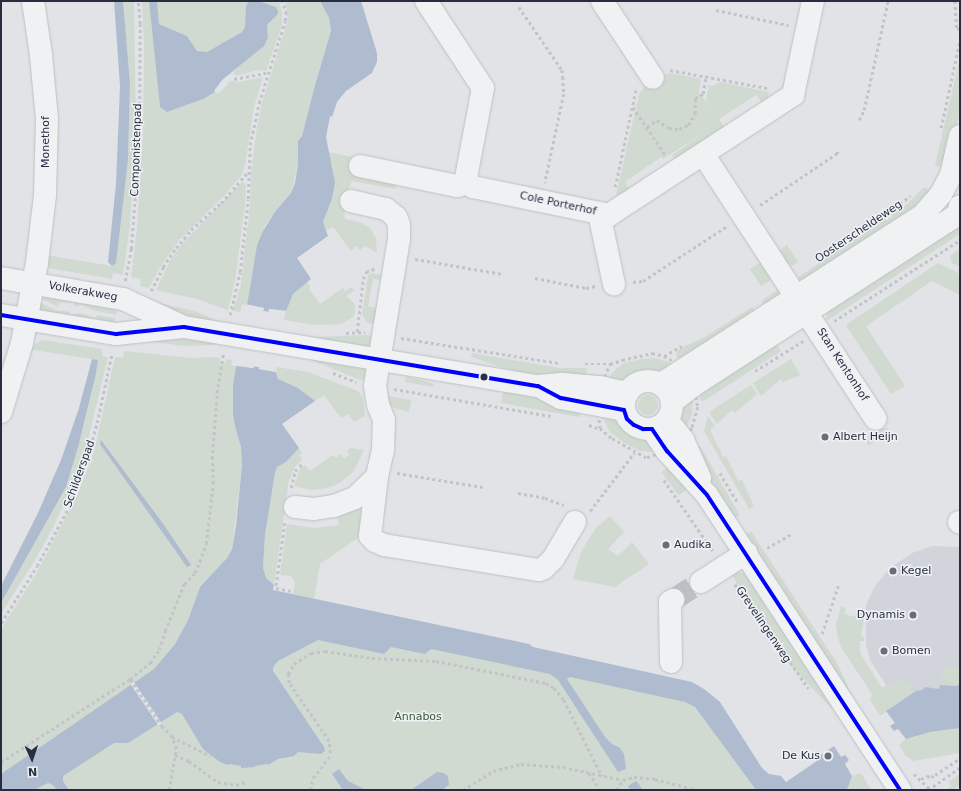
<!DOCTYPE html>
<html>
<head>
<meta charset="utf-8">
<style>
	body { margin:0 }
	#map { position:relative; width:961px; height:791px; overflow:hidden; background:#e1e3e6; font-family:"DejaVu Sans",sans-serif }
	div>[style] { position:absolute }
	.built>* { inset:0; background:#d1d4da }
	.green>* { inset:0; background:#d0dad1; transform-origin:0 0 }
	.round { border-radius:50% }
	.water>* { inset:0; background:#afbcd0 }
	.pier>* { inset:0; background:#e1e3e6; transform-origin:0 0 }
	.minor-tunnel>* { height:22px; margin-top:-11px; transform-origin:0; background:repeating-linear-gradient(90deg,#bcbfc4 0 22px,transparent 0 33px) }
	.path>* { height:2.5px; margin-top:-1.25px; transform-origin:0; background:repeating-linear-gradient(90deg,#c2c4c9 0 3px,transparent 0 6px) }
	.roads { filter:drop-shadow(0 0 1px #bec0c3) drop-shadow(0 0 1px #bec0c3) }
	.minor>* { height:22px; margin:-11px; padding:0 11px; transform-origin:11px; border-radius:11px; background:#f0f1f2 }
	.minor>.ring { margin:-11px; padding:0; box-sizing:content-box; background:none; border:22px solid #f0f1f2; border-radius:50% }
	.bus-1>* { height:4px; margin:-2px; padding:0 2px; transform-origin:2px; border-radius:2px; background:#00f }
	.dots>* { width:11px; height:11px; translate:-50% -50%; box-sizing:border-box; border:2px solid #eef1f5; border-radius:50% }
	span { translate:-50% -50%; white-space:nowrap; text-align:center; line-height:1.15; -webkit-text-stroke:3px #eef1f5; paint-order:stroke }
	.street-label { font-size:11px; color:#282e3e }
	.poi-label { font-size:11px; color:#282e3e }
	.left { translate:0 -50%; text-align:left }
	.right { translate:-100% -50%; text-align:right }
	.park-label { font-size:11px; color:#395a36 }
	.frame { position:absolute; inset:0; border:2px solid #282e3e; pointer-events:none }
	.north { position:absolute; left:12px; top:739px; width:40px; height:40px; -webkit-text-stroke:3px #eef1f5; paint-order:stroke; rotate:177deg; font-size:11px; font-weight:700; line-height:16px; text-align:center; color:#282e3e }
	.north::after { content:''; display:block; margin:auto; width:14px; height:18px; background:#282e3e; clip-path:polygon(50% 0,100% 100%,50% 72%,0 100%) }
</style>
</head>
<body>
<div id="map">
	<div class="built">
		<i style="clip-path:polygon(932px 546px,960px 547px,960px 685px,939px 689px,924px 688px,898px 704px,870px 660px,866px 644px,866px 605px,875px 586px,890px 568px,912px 553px)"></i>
	</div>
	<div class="green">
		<i style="clip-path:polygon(123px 1px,134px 1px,136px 131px,130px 225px,123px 275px,113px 273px,112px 279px,48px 268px,44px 262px,45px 255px,112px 266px,128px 160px,130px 83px)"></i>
		<i style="clip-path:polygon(142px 1px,149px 1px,160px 106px,169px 111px,215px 92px,219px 94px,230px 81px,238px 82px,263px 77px,254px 107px,245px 166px,241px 176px,223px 197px,179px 240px,159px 269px,149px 288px,140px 286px,141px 279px,131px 277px,137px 228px,143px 132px,144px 45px)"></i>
		<i style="clip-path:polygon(157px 1px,249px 1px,246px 6px,245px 27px,242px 32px,207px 52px,197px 51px,187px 36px,159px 24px)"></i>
		<i style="clip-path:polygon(258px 1px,279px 1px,282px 12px,282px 25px,266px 71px,258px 70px,236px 76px,233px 72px,267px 42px,267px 25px,278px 14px,276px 7px)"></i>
		<i style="clip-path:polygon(285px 1px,320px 1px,329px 18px,331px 31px,315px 85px,302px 136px,298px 141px,298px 164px,291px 193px,266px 224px,257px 245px,247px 305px,242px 304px,240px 312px,233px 311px,241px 285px,250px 204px,251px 171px,257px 127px,262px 103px,288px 19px)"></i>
		<i style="clip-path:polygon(960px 57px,960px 112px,946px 168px,935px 166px)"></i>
		<i style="clip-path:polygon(670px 73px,701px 79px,699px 93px,713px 111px,706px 100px,709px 85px,713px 86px,720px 82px,769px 92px,766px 104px,764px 106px,756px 95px,719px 119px,726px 130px,680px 161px,675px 159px,672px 155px,709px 129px,663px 159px,661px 157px,625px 182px,632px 193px,625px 197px,616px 195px,639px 94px,646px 85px,666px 74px)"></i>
		<i style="clip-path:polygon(327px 152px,357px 158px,398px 180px,395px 189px,352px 181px,347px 193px,344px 209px,345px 219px,360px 222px,370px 228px,376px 238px,377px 253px,365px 246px,360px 250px,357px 246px,351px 251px,333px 227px,325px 231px,323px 222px,332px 199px,335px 183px)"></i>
		<i style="clip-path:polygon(242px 182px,246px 184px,245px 205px,235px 281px,228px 310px,197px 299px,156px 290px,171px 259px,183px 243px)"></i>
		<i style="clip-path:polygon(923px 188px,926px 188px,933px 192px,923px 205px,804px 280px,797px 278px,905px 206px)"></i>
		<i style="clip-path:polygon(955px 227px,960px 229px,960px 234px,828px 320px,826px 320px,828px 309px)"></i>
		<i style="clip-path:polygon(787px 245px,798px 262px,792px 266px,788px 265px,777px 252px)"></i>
		<i style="clip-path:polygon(960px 248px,960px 267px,952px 263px,950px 256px)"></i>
		<i style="clip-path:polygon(765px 260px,771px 277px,770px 281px,761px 286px,750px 269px)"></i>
		<i style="clip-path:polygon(938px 263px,960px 274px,960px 295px,932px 281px,866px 326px,905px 386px,891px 394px,847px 327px,847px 324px)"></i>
		<i style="clip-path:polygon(371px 273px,381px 275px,380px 280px,373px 279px,368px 306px,380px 309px,378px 325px,368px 323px,362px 315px,368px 275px)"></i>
		<i style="clip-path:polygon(307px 282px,310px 286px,309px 289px,320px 304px,343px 288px,345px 291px,351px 287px,354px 291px,346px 296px,353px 302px,355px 307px,355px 312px,353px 317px,341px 324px,315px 325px,284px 320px,287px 305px,293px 294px)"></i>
		<i style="clip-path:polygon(779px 289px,779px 297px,767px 309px,761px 301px)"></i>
		<i style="clip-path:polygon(38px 295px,117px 306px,116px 315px,92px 310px,83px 305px,74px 306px,74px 302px,59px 303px,59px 307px,37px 297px)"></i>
		<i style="clip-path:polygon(138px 298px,194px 311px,219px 321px,219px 323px,192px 319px)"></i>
		<i style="clip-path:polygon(36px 301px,56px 310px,70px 312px,70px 315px,80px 313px,96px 318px,97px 315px,115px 318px,114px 326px,45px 317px,35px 305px)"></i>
		<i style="clip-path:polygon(752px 307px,758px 316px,683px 366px,677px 357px,676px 353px,680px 348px,703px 338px)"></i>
		<i style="clip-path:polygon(163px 335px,216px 342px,216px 345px,185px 346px,132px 339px)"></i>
		<i style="clip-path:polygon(366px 335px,376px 336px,376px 340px,370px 344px,369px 348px,314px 339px,314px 337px)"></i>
		<i style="clip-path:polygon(42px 340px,102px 349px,102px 356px,108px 357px,86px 448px,79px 470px,53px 528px,35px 560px,1px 614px,1px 603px,66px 487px,84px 427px,96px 374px,98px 360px,28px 349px)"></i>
		<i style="clip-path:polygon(774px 340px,781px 351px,704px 401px,700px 400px,699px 389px)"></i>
		<i style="clip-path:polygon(124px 351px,191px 358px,214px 357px,220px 358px,220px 363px,225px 364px,226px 359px,232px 360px,231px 365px,236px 366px,233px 385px,233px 414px,235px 426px,241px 447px,242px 465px,232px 549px,223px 563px,200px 587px,188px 620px,175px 644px,154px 669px,114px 707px,1px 778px,1px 629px,36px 574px,77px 496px,94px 452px,115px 357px,123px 358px)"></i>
		<i style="clip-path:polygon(472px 353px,560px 368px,587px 368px,585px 381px,522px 374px,471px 357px)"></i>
		<i style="clip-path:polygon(311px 358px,366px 367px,366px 370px,370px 376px,370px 381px,358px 379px,311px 360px)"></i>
		<i style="clip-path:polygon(654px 358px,669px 362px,675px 366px,664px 374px,642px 372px,619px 382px,606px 381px,613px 372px,624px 363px,641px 359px)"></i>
		<i style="clip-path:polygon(791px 359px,800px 375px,783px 382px,781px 379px,761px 396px,753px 383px)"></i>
		<i style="clip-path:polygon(276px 367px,308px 372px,358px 391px,363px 397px,365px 416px,354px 422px,348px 414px,341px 418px,324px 395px,315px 401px,297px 388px,278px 379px)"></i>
		<i style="clip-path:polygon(406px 376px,434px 384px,434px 387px,405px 382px)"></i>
		<i style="clip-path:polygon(751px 385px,757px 394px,735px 413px,732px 410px,717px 424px,709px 412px)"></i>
		<i style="clip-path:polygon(510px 391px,514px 392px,582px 407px,579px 417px,501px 403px,503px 392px)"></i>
		<i class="round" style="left:638px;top:395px;width:20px;height:20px"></i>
		<i style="clip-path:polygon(382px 395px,411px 400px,409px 412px,384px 405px)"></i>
		<i style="clip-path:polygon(693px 397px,692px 414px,685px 432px,678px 420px,687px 400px)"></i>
		<i style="clip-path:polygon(602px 416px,615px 417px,627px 432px,646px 439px,655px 452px,640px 451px,623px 442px,609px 431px)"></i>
		<i style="clip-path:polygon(708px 416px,715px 426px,710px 430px,723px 457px,726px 456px,738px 481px,742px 480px,754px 506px,749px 509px,704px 431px)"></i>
		<i style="clip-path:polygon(880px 428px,887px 428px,890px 431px,869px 445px,867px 444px,868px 436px)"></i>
		<i style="clip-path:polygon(700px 446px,731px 500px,740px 515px,733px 518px,728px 512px,693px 451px)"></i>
		<i style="clip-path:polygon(299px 448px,302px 453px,299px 455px,302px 460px,295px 467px,289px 480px,274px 585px,266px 578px,263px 568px,265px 536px,275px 473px,277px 467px,286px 462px)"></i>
		<i style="clip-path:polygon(351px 448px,364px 450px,354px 471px,341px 482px,331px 487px,323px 489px,311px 490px,294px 486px,300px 469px,305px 465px,310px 471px,333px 455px,336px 458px,341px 454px,344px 458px,349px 455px,347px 451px)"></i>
		<i style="left:671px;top:465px;width:29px;height:12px;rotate:54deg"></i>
		<i style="clip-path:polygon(364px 501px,362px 535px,320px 564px,314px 599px,293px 594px,295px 582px,291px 576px,280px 575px,287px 524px,315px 528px,339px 525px,337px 515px)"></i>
		<i style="clip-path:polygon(610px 516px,624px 532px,608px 549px,618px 556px,632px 542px,649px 564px,615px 587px,573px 579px,580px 555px,585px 545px,596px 528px)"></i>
		<i style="clip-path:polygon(751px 531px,837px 663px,852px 695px,850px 697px,744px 536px)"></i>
		<i style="clip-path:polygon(729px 571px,743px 573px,746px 571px,834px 706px,831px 708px,793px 668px)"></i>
		<i style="clip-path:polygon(841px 606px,846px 608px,844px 614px,855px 617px,857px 611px,865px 614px,861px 636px,864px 637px,864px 641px,860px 641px,860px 653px,882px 688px,896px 680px,911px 683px,911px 689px,916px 692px,880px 716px,870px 700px,872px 694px,842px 649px,838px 638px,836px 625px)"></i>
		<i style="clip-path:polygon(317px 640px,388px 649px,391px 646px,417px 642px,682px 697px,687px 703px,695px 707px,756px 790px,34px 790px,115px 738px,177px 712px,288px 694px,274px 674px,274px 666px,279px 655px)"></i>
		<i style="clip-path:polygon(944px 666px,960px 669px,960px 685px,955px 686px,940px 685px)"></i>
		<i style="clip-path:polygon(960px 728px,960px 753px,913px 761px,905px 755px,899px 745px,906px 739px,930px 732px)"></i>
		<i style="clip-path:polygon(861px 773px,871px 790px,835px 790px,851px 780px,852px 776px)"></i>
		<i style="clip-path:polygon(960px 774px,960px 785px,953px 790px,945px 790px,951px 786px,948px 782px)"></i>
	</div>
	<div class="water">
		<i style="clip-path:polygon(114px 1px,123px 1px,130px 83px,128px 160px,116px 263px,112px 266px,108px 262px,116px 184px,120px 86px)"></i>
		<i style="clip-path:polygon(149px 1px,157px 1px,159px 24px,187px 36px,197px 51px,207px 52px,242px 32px,245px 27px,246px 6px,249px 1px,258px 1px,276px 7px,278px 11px,278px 14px,267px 25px,268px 38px,264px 46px,222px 80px,214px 91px,215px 92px,203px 99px,167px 112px,160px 107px)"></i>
		<i style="clip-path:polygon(320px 1px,361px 1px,377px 53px,377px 62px,372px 73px,346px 91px,337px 102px,332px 117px,330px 116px,326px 137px,335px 183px,332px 199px,323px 222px,328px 236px,297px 258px,311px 279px,293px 294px,286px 311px,269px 309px,269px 312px,263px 311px,264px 308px,247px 305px,257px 245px,263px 231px,275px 212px,291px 193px,295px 183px,298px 164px,298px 141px,302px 136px,315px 85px,331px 31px,329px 18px)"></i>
		<i style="clip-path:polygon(92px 359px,98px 360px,96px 374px,79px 444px,66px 487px,1px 603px,1px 586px,38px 513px,61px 460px,79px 408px)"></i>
		<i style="clip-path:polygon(236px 366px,253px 368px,254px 366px,259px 367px,259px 369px,276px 372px,278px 379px,298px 388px,315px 401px,282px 424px,299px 448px,286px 462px,277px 467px,275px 473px,265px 535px,263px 568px,266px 578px,274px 585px,273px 590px,529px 644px,533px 647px,692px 682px,704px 689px,720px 702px,762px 768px,769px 774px,781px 776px,786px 782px,817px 761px,816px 758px,834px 746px,841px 757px,845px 755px,849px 760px,845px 764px,852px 776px,848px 787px,846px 790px,756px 790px,695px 707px,685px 702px,570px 677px,567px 679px,605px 737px,612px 744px,620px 748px,624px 754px,626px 769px,618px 772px,558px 680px,550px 674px,431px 649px,425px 654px,391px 647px,384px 654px,318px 640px,278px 661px,274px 666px,273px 671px,324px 747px,325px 751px,321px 754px,298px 752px,294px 756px,278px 759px,268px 765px,267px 764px,255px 766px,255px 767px,241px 768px,241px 766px,229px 764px,228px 765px,220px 762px,203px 749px,182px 714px,177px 712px,128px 743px,114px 743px,63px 776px,63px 781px,69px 790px,57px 790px,53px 785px,48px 783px,34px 790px,1px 790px,1px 774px,154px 669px,175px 644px,188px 620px,200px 587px,227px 558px,232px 549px,236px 526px,242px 465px,241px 447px,235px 426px,233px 414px,233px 385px)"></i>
		<i style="clip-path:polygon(101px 440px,164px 525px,191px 565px,187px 567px,100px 444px)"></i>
		<i style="clip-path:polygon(940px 685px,955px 686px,960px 685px,960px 728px,930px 732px,906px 739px,898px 729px,894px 731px,890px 726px,895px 723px,886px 711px,916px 691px,922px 690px,925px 687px,939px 689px)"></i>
		<i style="clip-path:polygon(339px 769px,348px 781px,366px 790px,343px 790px,332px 774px)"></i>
		<i style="clip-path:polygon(437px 772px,444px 773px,448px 776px,449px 785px,442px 790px,411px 790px)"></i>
		<i style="clip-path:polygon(636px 781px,638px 783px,643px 790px,630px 790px,628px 786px)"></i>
	</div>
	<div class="pier">
		<i style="clip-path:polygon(245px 304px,264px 308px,263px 311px,268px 312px,269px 309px,286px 311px,285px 313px,271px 311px,269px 314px,263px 313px,261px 309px,246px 307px)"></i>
		<i style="clip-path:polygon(236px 364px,252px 366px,254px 364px,276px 370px,276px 372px,259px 369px,259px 367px,254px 366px,254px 368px,235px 365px)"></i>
		<i style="left:134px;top:682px;width:50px;height:4px;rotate:56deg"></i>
	</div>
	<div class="minor-tunnel">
		<i style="left:673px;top:600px;width:33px;rotate:-33deg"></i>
	</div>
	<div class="path">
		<i style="left:955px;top:1px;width:27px;rotate:86deg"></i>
		<i style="left:957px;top:28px;width:3px;rotate:18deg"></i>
		<i style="left:519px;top:7px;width:76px;rotate:55.7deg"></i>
		<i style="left:562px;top:70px;width:7px;rotate:82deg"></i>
		<i style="left:563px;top:77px;width:17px;rotate:87deg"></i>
		<i style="left:564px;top:94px;width:91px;rotate:102.1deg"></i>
		<i style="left:716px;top:10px;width:74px;rotate:11.8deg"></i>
		<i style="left:670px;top:70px;width:99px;rotate:10.5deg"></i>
		<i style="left:234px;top:79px;width:36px;rotate:-11deg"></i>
		<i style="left:633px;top:107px;width:59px;rotate:56deg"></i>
		<i style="left:859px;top:120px;width:11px;rotate:-63deg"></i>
		<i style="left:864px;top:110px;width:112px;rotate:-77.6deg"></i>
		<i style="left:647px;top:127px;width:12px;rotate:-35deg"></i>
		<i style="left:657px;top:120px;width:14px;rotate:34deg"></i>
		<i style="left:669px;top:128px;width:10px;rotate:6deg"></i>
		<i style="left:679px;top:129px;width:10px;rotate:-24deg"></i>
		<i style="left:688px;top:125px;width:13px;rotate:-58deg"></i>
		<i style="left:695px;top:114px;width:16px;rotate:-90deg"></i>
		<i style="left:695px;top:98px;width:9px;rotate:-27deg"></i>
		<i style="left:703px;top:94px;width:18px;rotate:-81deg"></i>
		<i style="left:941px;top:128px;width:91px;rotate:-77.9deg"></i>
		<i style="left:615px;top:187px;width:100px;rotate:-77.9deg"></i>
		<i style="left:900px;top:204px;width:13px;rotate:-39deg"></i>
		<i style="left:760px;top:205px;width:92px;rotate:-33.9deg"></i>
		<i style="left:836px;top:154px;width:6px;rotate:-51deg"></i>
		<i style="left:415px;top:259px;width:89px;rotate:9.7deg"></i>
		<i style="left:535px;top:278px;width:52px;rotate:11.1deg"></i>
		<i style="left:586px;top:288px;width:10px;rotate:-11deg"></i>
		<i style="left:125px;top:281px;width:33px;rotate:-79deg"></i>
		<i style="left:131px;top:249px;width:102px;rotate:-85.5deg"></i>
		<i style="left:139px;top:147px;width:123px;rotate:-89.5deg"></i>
		<i style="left:140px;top:24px;width:23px;rotate:-95deg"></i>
		<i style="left:633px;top:282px;width:10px;rotate:-6deg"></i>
		<i style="left:643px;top:281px;width:100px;rotate:-33.2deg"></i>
		<i style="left:151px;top:291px;width:27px;rotate:-63deg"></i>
		<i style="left:163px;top:267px;width:23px;rotate:-56deg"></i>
		<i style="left:176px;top:248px;width:23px;rotate:-50deg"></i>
		<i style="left:191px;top:230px;width:40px;rotate:-42deg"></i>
		<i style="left:221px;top:203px;width:41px;rotate:-48.9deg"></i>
		<i style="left:230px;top:315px;width:44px;rotate:-76.9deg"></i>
		<i style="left:240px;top:272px;width:73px;rotate:-83.7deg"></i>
		<i style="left:248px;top:199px;width:54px;rotate:-87.9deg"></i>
		<i style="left:250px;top:145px;width:43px;rotate:-77.9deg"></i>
		<i style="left:259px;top:103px;width:86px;rotate:-72.4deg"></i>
		<i style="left:285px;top:21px;width:7px;rotate:-82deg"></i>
		<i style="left:286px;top:14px;width:14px;rotate:-107deg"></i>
		<i style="left:834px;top:321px;width:150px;rotate:-32.7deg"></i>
		<i style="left:357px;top:332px;width:53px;rotate:-83.5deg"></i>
		<i style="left:363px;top:279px;width:8px;rotate:-67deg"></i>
		<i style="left:366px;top:272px;width:9px;rotate:-21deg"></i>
		<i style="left:346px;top:333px;width:19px;rotate:-3deg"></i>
		<i style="left:401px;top:338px;width:159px;rotate:9deg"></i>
		<i style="left:652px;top:353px;width:12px;rotate:14deg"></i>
		<i style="left:664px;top:356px;width:13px;rotate:27deg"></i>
		<i style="left:676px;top:362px;width:12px;rotate:42deg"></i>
		<i style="left:685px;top:370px;width:17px;rotate:59deg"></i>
		<i style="left:694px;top:385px;width:22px;rotate:80deg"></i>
		<i style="left:698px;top:407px;width:22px;rotate:106deg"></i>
		<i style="left:692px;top:428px;width:15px;rotate:127deg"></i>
		<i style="left:683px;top:440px;width:19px;rotate:145deg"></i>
		<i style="left:667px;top:451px;width:22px;rotate:162deg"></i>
		<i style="left:646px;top:458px;width:40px;rotate:-150.3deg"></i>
		<i style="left:611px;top:438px;width:14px;rotate:-141deg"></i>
		<i style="left:600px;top:429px;width:24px;rotate:-97deg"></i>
		<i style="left:597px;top:405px;width:24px;rotate:-78deg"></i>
		<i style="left:602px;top:382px;width:20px;rotate:-66deg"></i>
		<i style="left:610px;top:364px;width:13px;rotate:-18deg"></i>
		<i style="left:622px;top:360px;width:31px;rotate:-13deg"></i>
		<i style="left:664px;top:356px;width:20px;rotate:-30deg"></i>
		<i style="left:585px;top:364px;width:25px"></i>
		<i style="left:755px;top:371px;width:57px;rotate:-32deg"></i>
		<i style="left:333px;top:373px;width:25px;rotate:21deg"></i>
		<i style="left:394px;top:389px;width:159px;rotate:9.8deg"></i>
		<i style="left:589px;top:425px;width:12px;rotate:20deg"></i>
		<i style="left:397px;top:473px;width:87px;rotate:9.2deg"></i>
		<i style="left:720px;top:473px;width:35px;rotate:59deg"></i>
		<i style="left:664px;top:480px;width:86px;rotate:55.4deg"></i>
		<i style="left:291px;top:488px;width:17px;rotate:-77deg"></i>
		<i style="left:295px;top:471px;width:10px;rotate:-45deg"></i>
		<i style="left:518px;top:493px;width:27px;rotate:10deg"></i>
		<i style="left:545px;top:498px;width:20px;rotate:20deg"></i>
		<i style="left:590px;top:511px;width:73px;rotate:-52.8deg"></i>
		<i style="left:285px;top:523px;width:66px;rotate:97.9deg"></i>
		<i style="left:276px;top:588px;width:15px;rotate:11deg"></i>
		<i style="left:767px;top:548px;width:28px;rotate:-30deg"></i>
		<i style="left:735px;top:584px;width:128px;rotate:54.8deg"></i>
		<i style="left:1px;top:623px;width:67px;rotate:-57.7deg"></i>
		<i style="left:37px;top:566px;width:69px;rotate:-61.6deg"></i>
		<i style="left:70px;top:505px;width:45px;rotate:-69.1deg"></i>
		<i style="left:86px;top:463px;width:41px;rotate:-74.6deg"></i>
		<i style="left:97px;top:423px;width:72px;rotate:-77.9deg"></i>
		<i style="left:822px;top:634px;width:51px;rotate:-71.6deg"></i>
		<i style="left:172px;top:737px;width:43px;rotate:26deg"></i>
		<i style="left:175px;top:755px;width:15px;rotate:23deg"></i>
		<i style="left:189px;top:761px;width:36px;rotate:36deg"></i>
		<i style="left:218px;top:782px;width:18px;rotate:9deg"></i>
		<i style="left:236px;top:785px;width:10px;rotate:-17deg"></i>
		<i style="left:1px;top:762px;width:153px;rotate:-32.8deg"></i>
		<i style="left:589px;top:773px;width:20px;rotate:57deg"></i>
		<i style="left:914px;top:774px;width:23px;rotate:43deg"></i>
		<i style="left:921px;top:779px;width:7px;rotate:-27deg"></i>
		<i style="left:927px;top:776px;width:4px;rotate:14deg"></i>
		<i style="left:931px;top:777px;width:4px;rotate:-27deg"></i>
		<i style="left:935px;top:775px;width:30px;rotate:-34deg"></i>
		<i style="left:169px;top:790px;width:42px;rotate:-80.3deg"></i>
		<i style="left:176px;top:749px;width:13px;rotate:-108deg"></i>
		<i style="left:172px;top:737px;width:14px;rotate:-135deg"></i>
		<i style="left:162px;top:727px;width:58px;rotate:-123.7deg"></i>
		<i style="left:130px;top:679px;width:26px;rotate:-39deg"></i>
		<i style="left:150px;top:663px;width:16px;rotate:-55deg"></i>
		<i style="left:159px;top:650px;width:20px;rotate:-72deg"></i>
		<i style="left:165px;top:631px;width:51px;rotate:-68deg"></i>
		<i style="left:184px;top:584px;width:16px;rotate:-45deg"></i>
		<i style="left:195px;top:573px;width:31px;rotate:-69deg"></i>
		<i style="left:206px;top:544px;width:60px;rotate:-83.3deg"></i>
		<i style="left:213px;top:484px;width:25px;rotate:-92deg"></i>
		<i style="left:212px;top:459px;width:66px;rotate:-85.7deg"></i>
		<i style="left:217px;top:393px;width:39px;rotate:-81deg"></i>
		<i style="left:310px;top:790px;width:12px;rotate:-76deg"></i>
		<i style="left:313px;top:778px;width:24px;rotate:-52deg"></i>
		<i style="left:328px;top:759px;width:6px;rotate:-72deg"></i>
		<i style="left:330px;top:753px;width:12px;rotate:-95deg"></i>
		<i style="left:329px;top:741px;width:70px;rotate:-124.6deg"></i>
		<i style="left:289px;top:683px;width:9px;rotate:-96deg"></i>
		<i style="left:288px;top:674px;width:12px;rotate:-59deg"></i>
		<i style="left:294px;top:664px;width:20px;rotate:-33deg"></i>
		<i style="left:311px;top:653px;width:14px;rotate:-8deg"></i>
		<i style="left:325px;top:651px;width:48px;rotate:8.5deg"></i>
		<i style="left:372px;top:658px;width:64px;rotate:2.7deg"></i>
		<i style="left:436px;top:661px;width:112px;rotate:11.3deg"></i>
		<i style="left:546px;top:683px;width:9px;rotate:32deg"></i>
		<i style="left:554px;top:688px;width:16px;rotate:50deg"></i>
		<i style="left:564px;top:700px;width:85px;rotate:63.4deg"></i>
		<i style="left:463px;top:790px;width:36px;rotate:-32deg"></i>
		<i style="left:493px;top:771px;width:29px;rotate:-14deg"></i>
		<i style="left:521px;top:764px;width:42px;rotate:4.1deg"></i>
		<i style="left:563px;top:767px;width:61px;rotate:12.2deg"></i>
		<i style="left:623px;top:780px;width:11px;rotate:-15deg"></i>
		<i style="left:634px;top:777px;width:21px;rotate:5deg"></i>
		<i style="left:655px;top:779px;width:43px;rotate:14.7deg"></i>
		<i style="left:616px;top:790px;width:12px;rotate:-55deg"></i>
		<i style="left:928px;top:790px;width:39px;rotate:-35deg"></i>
	</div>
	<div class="roads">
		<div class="minor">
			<i style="left:426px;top:1px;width:104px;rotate:56.8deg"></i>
			<i style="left:483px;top:88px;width:92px;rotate:100.7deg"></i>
			<i style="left:466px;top:178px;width:6px;rotate:59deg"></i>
			<i style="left:469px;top:183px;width:6px;rotate:45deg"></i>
			<i style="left:473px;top:187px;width:139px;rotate:11.6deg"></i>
			<i style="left:609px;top:215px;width:220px;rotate:-33.1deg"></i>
			<i style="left:793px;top:95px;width:96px;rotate:-78deg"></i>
			<i style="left:602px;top:1px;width:92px;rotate:56.5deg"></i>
			<i style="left:703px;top:154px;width:316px;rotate:56.9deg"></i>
			<i style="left:360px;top:166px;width:99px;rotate:11.7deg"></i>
			<i style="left:457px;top:186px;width:12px;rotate:-14deg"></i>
			<i style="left:351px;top:201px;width:36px;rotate:13deg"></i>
			<i style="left:386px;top:209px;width:13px;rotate:39deg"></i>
			<i style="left:396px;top:217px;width:9px;rotate:69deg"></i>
			<i style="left:399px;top:225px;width:14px;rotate:90deg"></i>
			<i style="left:399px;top:239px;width:149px;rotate:99.3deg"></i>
			<i style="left:375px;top:386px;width:19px;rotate:81deg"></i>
			<i style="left:378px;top:405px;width:16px;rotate:68deg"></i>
			<i style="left:384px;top:420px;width:30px;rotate:92deg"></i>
			<i style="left:383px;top:450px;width:28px;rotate:103deg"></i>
			<i style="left:377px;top:477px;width:59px;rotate:96.8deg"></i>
			<i style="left:370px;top:536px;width:7px;rotate:45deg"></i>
			<i style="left:375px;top:541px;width:10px;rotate:24deg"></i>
			<i style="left:384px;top:545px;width:157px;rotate:9.2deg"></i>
			<i style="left:539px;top:570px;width:5px;rotate:-22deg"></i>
			<i style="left:544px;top:568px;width:13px;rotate:-45deg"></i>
			<i style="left:553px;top:559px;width:43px;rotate:-59.3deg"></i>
			<i style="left:599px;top:213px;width:73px;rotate:78.1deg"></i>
			<i style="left:1px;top:278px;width:124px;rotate:9.8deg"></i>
			<i style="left:123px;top:299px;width:67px;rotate:24.7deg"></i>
			<i style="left:184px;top:327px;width:359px;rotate:9.5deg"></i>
			<i style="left:538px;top:386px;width:25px;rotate:-5deg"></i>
			<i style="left:563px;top:384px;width:37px;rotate:5deg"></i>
			<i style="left:600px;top:387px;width:28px;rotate:13deg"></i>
			<i style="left:1px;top:315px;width:117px;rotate:9.4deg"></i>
			<i style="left:116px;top:334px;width:67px;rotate:-6deg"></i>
			<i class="ring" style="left:624px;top:381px;width:26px;height:26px"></i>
			<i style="left:661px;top:384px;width:310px;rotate:-32.8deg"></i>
			<i style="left:922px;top:216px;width:29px;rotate:-49deg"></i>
			<i style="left:941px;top:194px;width:21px;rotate:-62deg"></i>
			<i style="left:951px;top:175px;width:40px;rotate:-77deg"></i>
			<i style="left:544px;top:389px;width:19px;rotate:28deg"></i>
			<i style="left:561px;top:398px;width:64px;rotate:10.8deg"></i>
			<i style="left:672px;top:402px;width:28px;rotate:-38deg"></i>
			<i style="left:694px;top:385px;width:315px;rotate:-32.9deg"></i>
			<i style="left:958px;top:214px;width:8px;rotate:-76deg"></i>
			<i style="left:1px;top:412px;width:72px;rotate:-73.1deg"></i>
			<i style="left:22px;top:343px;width:81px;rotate:-79.4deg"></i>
			<i style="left:37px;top:263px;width:68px;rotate:-83.3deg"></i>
			<i style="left:45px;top:195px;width:76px;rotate:-88.5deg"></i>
			<i style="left:47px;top:119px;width:64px;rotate:-95.4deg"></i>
			<i style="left:41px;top:55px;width:55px;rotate:-98.4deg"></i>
			<i style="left:667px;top:420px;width:26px;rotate:51deg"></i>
			<i style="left:683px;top:440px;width:42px;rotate:65.9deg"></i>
			<i style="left:652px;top:429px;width:27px;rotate:56deg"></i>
			<i style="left:667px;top:451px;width:59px;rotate:47.7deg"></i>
			<i style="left:707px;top:495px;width:353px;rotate:56.8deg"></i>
			<i style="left:295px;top:507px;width:19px;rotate:6deg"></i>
			<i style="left:314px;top:509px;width:20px;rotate:-9deg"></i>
			<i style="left:334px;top:506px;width:22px;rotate:-21deg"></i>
			<i style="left:355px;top:498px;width:30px;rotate:-44deg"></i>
			<i style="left:959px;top:522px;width:1px;rotate:45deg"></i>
			<i style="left:701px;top:582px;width:54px;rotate:-32.8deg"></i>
			<i style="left:671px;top:662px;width:60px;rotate:-91deg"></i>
			<i style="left:670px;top:602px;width:4px;rotate:-34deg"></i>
		</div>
	</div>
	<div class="bus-1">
		<i style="left:1px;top:315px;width:117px;rotate:9.4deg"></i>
		<i style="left:116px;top:334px;width:68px;rotate:-5.9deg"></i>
		<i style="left:184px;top:327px;width:359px;rotate:9.5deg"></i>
		<i style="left:538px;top:386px;width:26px;rotate:28deg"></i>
		<i style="left:561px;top:398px;width:64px;rotate:10.8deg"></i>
		<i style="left:624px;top:410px;width:9px;rotate:72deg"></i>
		<i style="left:627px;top:419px;width:9px;rotate:41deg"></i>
		<i style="left:634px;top:425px;width:10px;rotate:24deg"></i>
		<i style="left:643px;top:429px;width:9px"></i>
		<i style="left:652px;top:429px;width:27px;rotate:56deg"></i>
		<i style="left:667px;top:451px;width:59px;rotate:47.7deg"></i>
		<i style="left:707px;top:495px;width:353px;rotate:56.8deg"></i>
	</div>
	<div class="dots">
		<i style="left:484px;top:377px;background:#282e3e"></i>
		<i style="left:825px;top:437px;background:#696d79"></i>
		<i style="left:666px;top:545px;background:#696d79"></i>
		<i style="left:893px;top:571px;background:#696d79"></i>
		<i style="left:913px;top:615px;background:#696d79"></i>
		<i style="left:884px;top:651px;background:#696d79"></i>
		<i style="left:828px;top:756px;background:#696d79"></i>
	</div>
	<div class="street-label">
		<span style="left:46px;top:142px;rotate:-90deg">Monethof</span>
		<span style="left:137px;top:150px;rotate:-88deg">Componistenpad</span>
		<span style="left:558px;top:204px;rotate:12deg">Cole Porterhof</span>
		<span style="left:859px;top:232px;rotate:-34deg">Oosterscheldeweg</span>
		<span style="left:83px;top:292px;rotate:10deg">Volkerakweg</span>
		<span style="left:842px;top:365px;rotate:57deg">Stan Kentonhof</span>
		<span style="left:80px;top:474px;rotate:-70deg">Schilderspad</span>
		<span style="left:763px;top:625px;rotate:56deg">Grevelingenweg</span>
	</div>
	<div class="poi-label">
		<span class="left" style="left:833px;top:437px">Albert Heijn</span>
		<span class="left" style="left:674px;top:545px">Audika</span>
		<span class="left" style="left:901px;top:571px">Kegel</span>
		<span class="right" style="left:905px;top:615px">Dynamis</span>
		<span class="left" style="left:892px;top:651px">Bomen</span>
		<span class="right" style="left:820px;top:756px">De Kus</span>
	</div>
	<div class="park-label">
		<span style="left:418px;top:717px">Annabos</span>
	</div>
	<div class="frame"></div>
	<div class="north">N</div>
</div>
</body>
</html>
